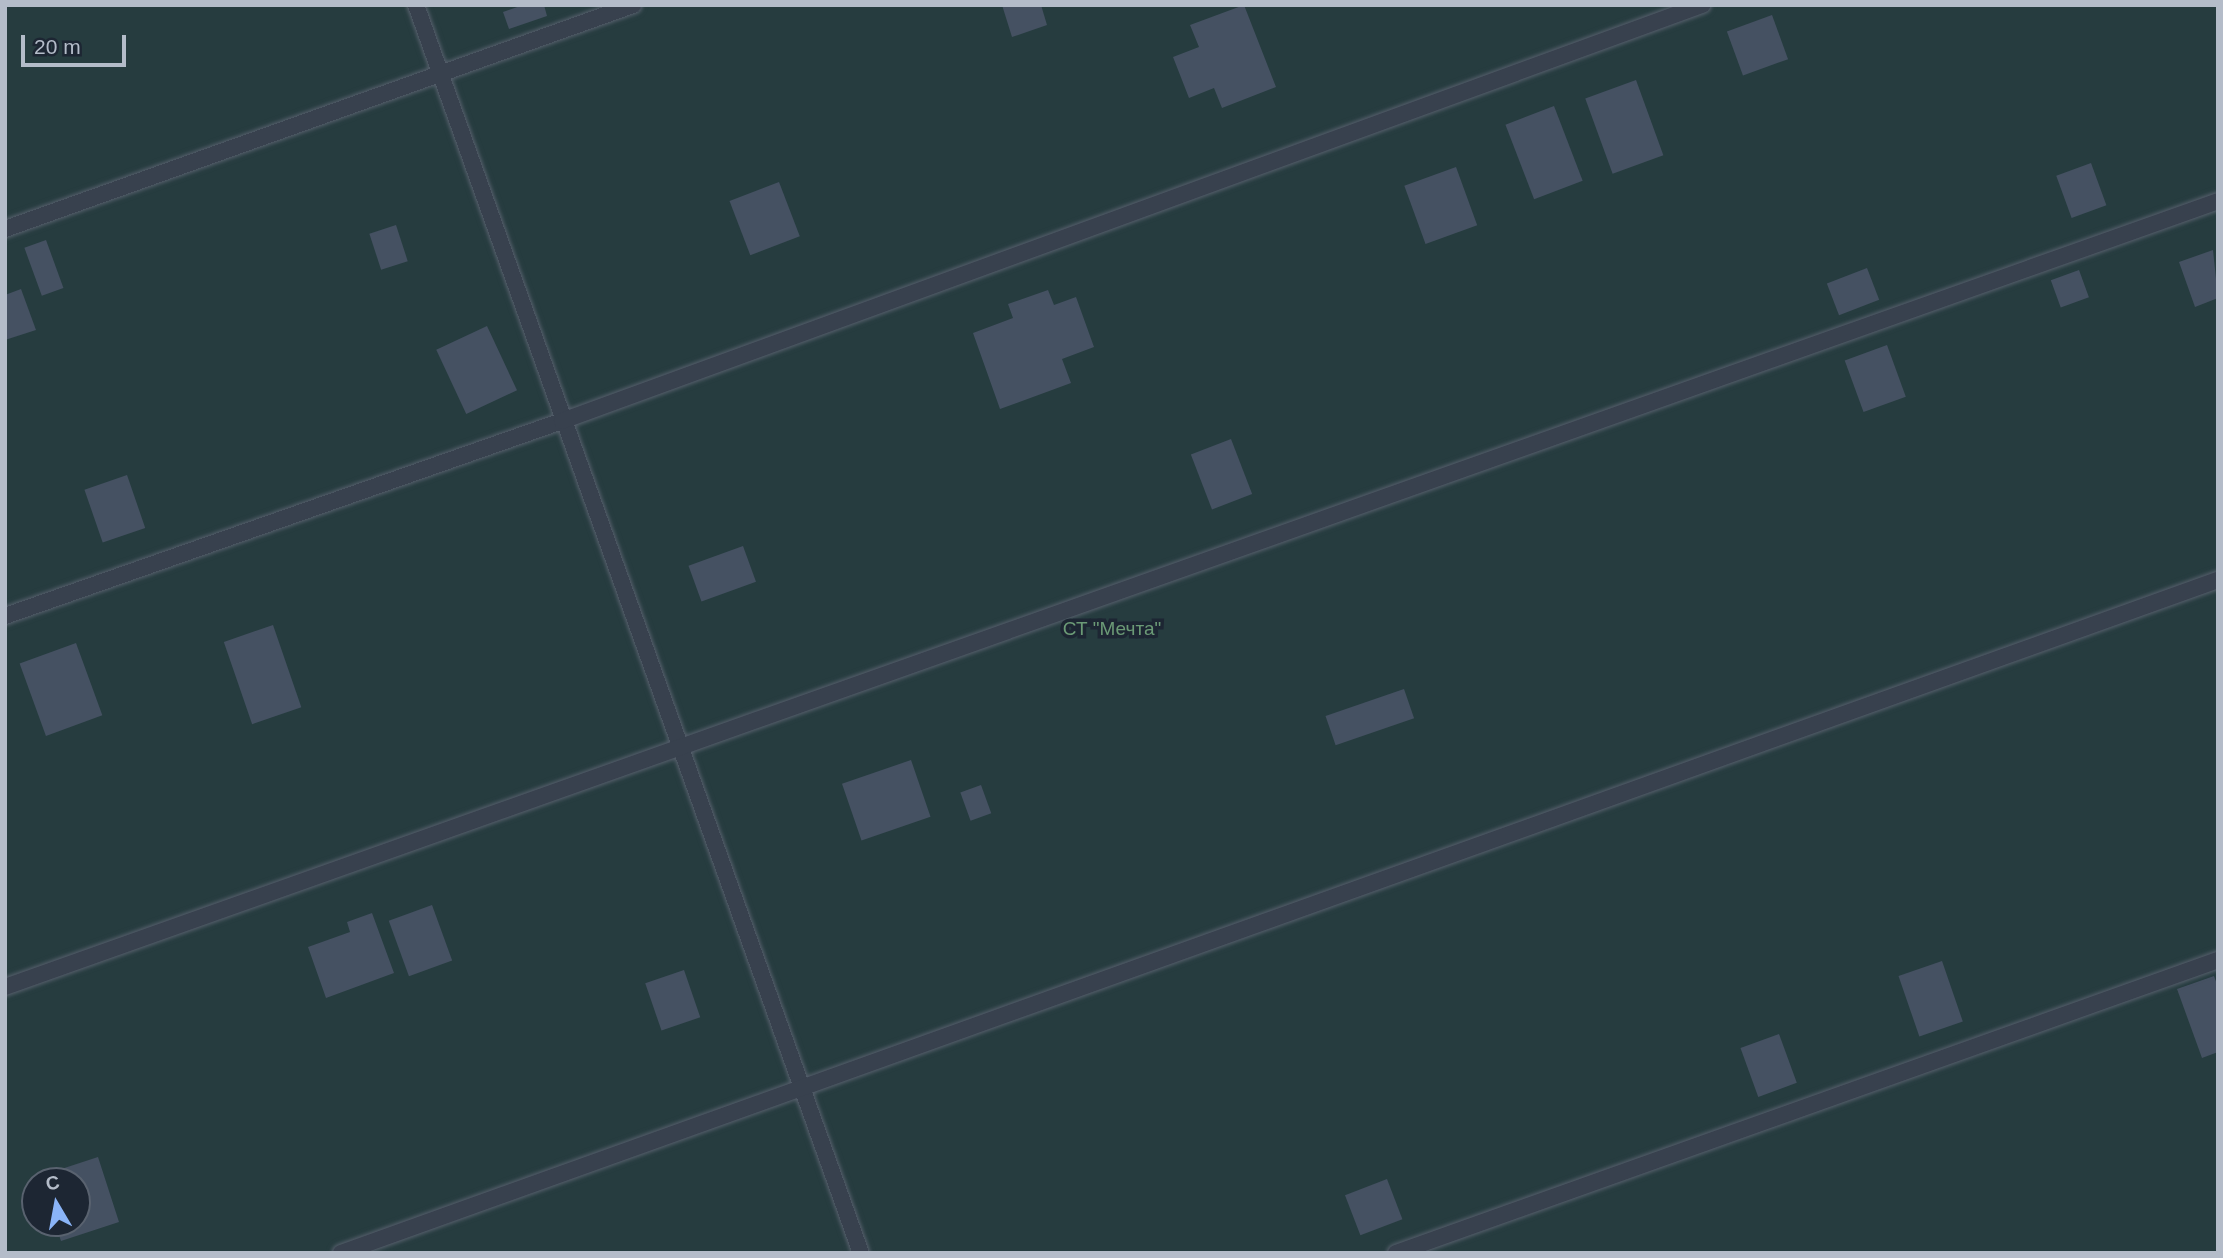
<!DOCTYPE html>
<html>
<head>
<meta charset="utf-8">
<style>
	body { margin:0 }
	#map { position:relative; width:2223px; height:1258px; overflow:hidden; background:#242f3e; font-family:Arial,sans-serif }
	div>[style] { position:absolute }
	.green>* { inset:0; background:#263c3f }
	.building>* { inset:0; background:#455162; transform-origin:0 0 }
	.roads { filter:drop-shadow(0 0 2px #565f6c) drop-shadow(0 0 2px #565f6c) }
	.lane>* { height:16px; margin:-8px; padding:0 8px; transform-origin:8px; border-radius:8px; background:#38414e }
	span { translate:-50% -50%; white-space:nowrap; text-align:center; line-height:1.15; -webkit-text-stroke:7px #1d2633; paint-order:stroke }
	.park-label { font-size:19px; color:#6b9a76 }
	.frame { position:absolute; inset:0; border:7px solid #b4bcc9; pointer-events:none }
	.north { position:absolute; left:21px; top:1167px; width:70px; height:70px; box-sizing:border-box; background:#1d2633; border:2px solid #59626f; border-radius:50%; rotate:350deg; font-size:19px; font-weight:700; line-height:28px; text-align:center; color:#b4bcc9 }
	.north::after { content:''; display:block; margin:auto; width:24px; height:32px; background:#8ab4f8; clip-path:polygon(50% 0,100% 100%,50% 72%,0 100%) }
	.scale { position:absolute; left:21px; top:35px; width:105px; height:32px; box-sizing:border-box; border:4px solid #b4bcc9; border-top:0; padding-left:9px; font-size:21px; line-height:24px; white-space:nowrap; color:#b4bcc9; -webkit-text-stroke:5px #1d2633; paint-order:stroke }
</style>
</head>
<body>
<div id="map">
	<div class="green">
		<i style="clip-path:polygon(evenodd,5px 5px,2218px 5px,2218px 1253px,5px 1253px,5px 5px,35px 1181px,77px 1181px,77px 1223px,35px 1223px,35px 1181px)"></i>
	</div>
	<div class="building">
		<i style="clip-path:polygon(523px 5px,544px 5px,547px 16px,509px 29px,503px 12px)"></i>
		<i style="clip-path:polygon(1002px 5px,1041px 5px,1047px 25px,1012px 37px)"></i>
		<i style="clip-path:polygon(1244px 5px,1276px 87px,1222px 108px,1214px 88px,1189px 98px,1173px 57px,1199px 47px,1190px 25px)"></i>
		<i style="left:1772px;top:15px;width:47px;height:48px;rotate:70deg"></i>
		<i style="left:1636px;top:80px;width:80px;height:54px;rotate:70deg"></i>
		<i style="left:1554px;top:106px;width:80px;height:52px;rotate:69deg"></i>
		<i style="left:2091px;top:163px;width:45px;height:37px;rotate:70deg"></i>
		<i style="left:1456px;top:167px;width:62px;height:55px;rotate:70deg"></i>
		<i style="left:779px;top:182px;width:58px;height:53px;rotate:69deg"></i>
		<i style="left:396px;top:225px;width:38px;height:28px;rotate:72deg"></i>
		<i style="left:46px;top:240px;width:51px;height:23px;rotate:70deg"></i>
		<i style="clip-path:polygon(2213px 250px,2218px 298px,2195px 307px,2179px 262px)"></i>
		<i style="left:1867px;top:268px;width:34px;height:43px;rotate:69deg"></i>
		<i style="left:2079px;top:270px;width:29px;height:30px;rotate:70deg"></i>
		<i style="clip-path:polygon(21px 289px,36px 330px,5px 340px,5px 295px)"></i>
		<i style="clip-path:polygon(1048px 290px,1054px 305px,1076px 297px,1094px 347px,1062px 359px,1071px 383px,1000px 409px,973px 333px,1013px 318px,1008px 304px)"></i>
		<i style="left:487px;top:326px;width:71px;height:56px;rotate:65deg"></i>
		<i style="left:1887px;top:345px;width:55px;height:45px;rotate:70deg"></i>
		<i style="left:1231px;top:439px;width:59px;height:43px;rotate:69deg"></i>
		<i style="left:127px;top:475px;width:56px;height:45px;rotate:71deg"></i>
		<i style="left:743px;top:546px;width:38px;height:58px;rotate:70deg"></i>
		<i style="left:273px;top:625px;width:87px;height:52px;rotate:71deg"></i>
		<i style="left:76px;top:643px;width:77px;height:60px;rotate:70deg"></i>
		<i style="left:1404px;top:689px;width:31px;height:83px;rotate:71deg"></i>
		<i style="left:911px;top:760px;width:60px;height:73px;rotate:71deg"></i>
		<i style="left:981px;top:785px;width:30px;height:22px;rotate:70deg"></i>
		<i style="left:432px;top:905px;width:59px;height:46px;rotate:70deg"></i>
		<i style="clip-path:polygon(372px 913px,394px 973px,326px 998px,308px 947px,350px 932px,347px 922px)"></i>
		<i style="left:1942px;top:961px;width:64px;height:46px;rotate:71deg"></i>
		<i style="left:684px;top:970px;width:50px;height:41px;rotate:71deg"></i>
		<i style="clip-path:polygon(2214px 976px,2218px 987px,2218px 1052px,2202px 1058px,2177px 989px)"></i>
		<i style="left:1779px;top:1034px;width:52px;height:41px;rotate:70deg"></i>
		<i style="clip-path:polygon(98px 1157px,119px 1222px,61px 1241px,55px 1223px,77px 1223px,77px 1181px,41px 1181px,40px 1176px)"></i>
		<i style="left:1387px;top:1179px;width:43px;height:45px;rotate:69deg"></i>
	</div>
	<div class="roads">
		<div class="lane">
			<i style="left:416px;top:5px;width:1325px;rotate:70.38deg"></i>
			<i style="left:5px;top:229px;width:667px;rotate:-19.63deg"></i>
			<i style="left:5px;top:616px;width:590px;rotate:-19.29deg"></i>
			<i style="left:562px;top:421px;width:1214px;rotate:-20.05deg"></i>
			<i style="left:5px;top:987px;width:2348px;rotate:-19.55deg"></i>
			<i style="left:341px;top:1253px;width:1994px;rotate:-19.73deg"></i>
			<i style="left:1396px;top:1253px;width:873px;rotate:-19.62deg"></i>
		</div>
	</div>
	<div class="park-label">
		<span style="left:1112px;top:629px">СТ "Мечта"</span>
	</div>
	<div class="frame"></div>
	<div class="north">С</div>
	<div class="scale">20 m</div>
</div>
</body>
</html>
